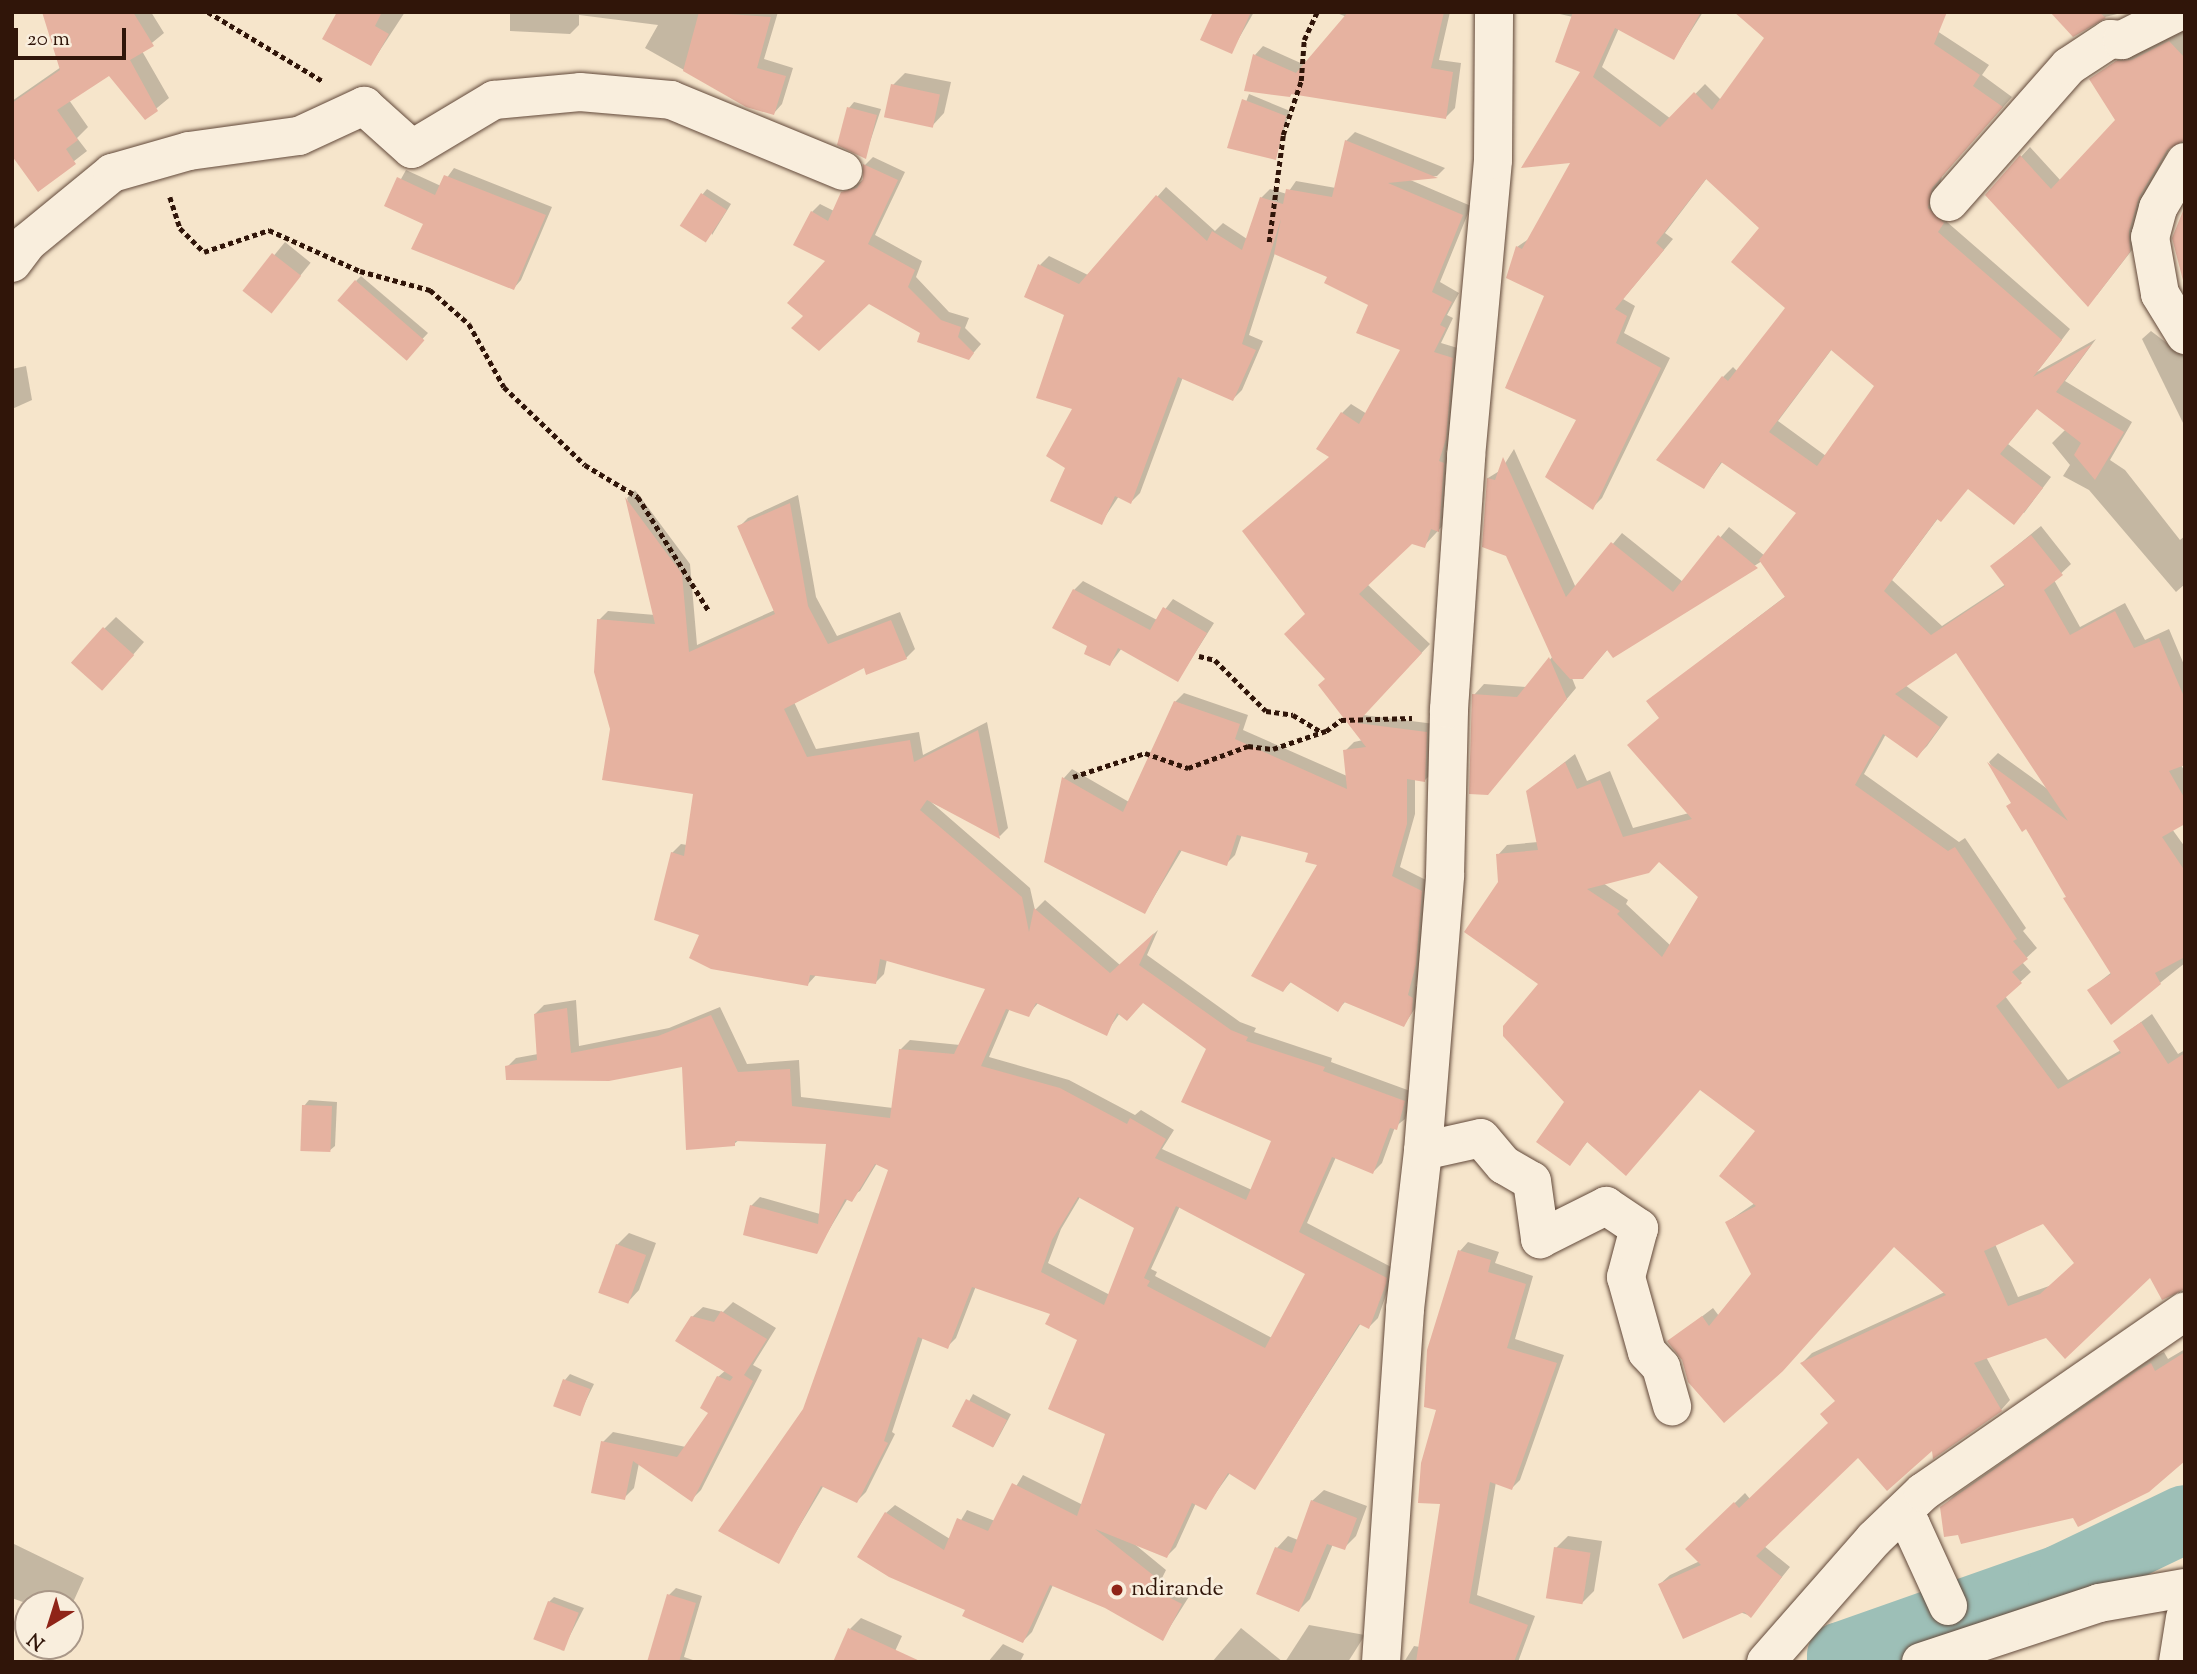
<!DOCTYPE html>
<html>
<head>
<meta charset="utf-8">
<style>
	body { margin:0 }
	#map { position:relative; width:2197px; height:1674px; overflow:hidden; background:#f6e5cb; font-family:"Sorts Mill Goudy",serif }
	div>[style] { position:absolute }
	.shadow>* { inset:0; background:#0003; transform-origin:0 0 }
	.river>* { height:68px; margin:-34px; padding:0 34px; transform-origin:34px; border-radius:34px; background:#9dbfb7 }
	.building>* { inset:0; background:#e6b2a0; transform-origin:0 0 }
	.path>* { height:4.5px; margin-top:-2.25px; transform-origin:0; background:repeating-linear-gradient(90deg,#301509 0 5px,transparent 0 8.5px) }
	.roads { filter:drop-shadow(0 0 2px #62493a) drop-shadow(0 0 2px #62493a) }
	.minor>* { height:38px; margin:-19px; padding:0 19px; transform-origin:19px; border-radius:19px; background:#f9eedd }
	.dots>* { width:19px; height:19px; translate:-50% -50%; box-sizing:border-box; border:4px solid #f9eedd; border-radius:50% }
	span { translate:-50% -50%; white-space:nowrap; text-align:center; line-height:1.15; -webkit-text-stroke:5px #f9eedd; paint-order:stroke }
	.poi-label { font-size:24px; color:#301509 }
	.left { translate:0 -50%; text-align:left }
	.frame { position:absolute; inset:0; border:14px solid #301509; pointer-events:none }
	.north { position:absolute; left:14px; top:1590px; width:70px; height:70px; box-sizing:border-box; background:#f9eedd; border:2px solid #a99788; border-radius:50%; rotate:218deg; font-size:19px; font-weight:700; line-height:28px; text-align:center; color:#301509 }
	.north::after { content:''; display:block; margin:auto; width:24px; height:32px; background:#8f2418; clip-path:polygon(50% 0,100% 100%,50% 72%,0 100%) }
	.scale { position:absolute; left:14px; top:28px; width:112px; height:32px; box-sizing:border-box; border:4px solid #301509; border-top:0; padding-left:9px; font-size:21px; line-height:24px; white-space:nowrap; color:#301509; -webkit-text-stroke:5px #f9eedd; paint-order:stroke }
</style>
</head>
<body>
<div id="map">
	<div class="shadow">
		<i style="clip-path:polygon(44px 12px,151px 12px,164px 33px,142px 51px,169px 98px,146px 117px,109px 73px,69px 100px,88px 127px,77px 138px,87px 151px,38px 189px,12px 153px,12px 101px,61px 67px)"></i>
		<i style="clip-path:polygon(339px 12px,405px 12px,371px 64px)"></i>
		<i style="clip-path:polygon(510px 12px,778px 12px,764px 59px,793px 68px,782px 104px,774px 113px,746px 105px,645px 48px,658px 25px,579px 15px,579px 25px,570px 34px,510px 31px)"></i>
		<i style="clip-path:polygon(1215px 12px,1254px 12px,1231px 52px)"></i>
		<i style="clip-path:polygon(1334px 12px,1450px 12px,1439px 60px,1461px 63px,1455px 108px,1446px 117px,1293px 92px,1290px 96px,1255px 55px,1263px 46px,1305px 65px,1347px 17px)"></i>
		<i style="clip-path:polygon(evenodd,1551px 12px,1703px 12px,1674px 58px,1619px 28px,1602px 67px,1671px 119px,1705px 84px,1721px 100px,1908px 12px,1989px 65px,1982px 75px,2012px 97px,1942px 176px,1937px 198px,1952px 212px,1947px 222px,2070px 329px,2037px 372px,2096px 339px,2065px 381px,2132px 422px,2110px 460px,2125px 470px,2180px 540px,2185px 536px,2185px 584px,2176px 592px,2089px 490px,2063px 476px,2070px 465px,2052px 443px,2066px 429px,2038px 407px,2008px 444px,2051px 477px,2024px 513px,1969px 487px,1939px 517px,1892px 580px,1942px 626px,2006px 584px,1992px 566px,2041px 526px,2071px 564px,2054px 580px,2080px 627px,2125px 603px,2145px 640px,2169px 629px,2185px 667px,2185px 763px,2181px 765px,2185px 772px,2185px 822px,2172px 829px,2185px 847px,2185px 963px,2111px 1022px,2089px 990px,2112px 972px,1989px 762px,1998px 753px,2049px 790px,1956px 651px,1905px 685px,1948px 717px,1927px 746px,1917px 756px,1886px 734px,1864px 774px,1959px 842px,1965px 838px,2026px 928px,2023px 931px,2037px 948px,2022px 962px,2031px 972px,2005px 996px,2068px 1080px,2121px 1050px,2115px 1041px,2152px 1014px,2178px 1054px,2185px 1050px,2185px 1270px,2151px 1276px,2046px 1336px,1986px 1357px,2010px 1400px,2001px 1410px,1933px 1448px,1858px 1456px,1764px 1546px,1790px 1567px,1751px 1616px,1660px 1584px,1670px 1575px,1700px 1561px,1688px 1549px,1745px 1493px,1750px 1499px,1830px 1423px,1837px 1401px,1802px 1363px,1812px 1353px,1945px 1292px,1895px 1245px,1683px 1360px,1669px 1342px,1713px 1308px,1719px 1316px,1753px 1274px,1727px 1222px,1755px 1203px,1758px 1131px,1701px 1089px,1588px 1141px,1569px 1164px,1566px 1102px,1541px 983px,1500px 882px,1498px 855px,1507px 845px,1538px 842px,1528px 791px,1575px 754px,1587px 781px,1610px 771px,1633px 828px,1689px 813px,1661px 717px,1648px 701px,1786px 596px,1762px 561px,1613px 656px,1608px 649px,1583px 678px,1572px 678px,1576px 688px,1488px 793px,1474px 695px,1484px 684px,1527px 687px,1553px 656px,1507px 554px,1484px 546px,1488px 478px,1501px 470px,1514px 449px,1576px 588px,1622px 533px,1683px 582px,1729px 527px,1765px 556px,1799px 513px,1723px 461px,1704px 487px,1723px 377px,1733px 367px,1738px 372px,1787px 307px,1762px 228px,1707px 178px,1665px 233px,1673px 239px,1623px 299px,1635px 306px,1624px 333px,1670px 358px,1602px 498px,1592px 508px,1579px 419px,1547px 295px,1517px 247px,1530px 238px,1573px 161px,1583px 71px,1573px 17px,1551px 12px,1832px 349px,1877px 386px,1826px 456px,1778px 421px,1832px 349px,1551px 12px,1659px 861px,1701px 897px,1671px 946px,1626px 904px,1628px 900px,1603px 883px,1659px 861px,1551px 12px,2043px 1222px,2076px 1263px,2052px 1285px,2018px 1297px,1995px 1244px,2043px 1222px)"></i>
		<i style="clip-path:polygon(2050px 12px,2125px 12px,2097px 19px)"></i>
		<i style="clip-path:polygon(2185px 30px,2185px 92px,2171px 146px,2146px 191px,2139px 241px,2097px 295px,1987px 194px,2030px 147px,2061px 181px,2118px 121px,2092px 79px,2127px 53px)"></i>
		<i style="clip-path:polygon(905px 73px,951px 82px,944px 113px,933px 125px,893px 85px)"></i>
		<i style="clip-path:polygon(1249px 94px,1290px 111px,1275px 158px,1229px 147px)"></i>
		<i style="clip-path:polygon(854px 102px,881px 109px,865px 157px,849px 108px)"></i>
		<i style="clip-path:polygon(1355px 132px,1445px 168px,1437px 176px,1408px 179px,1471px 206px,1440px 282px,1459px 293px,1447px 315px,1453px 318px,1441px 343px,1461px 349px,1454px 429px,1446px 452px,1452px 454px,1447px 521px,1424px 546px,1411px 542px,1367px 584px,1430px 644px,1363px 715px,1435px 724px,1434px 771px,1425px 780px,1415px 778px,1415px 814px,1400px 867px,1430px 882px,1424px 954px,1416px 986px,1421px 989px,1420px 1001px,1404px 1025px,1346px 1001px,1337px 1010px,1292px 981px,1283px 990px,1320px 864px,1310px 852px,1242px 834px,1235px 855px,1226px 864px,1182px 850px,1145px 912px,1046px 861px,1064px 778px,1072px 769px,1129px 802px,1175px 702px,1184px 693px,1248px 715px,1243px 730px,1347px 776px,1345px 751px,1354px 742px,1363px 740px,1326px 679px,1307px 614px,1331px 456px,1342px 413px,1351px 404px,1367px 414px,1402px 349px,1370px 304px,1330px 276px,1275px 253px,1249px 335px,1263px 341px,1242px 390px,1233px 399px,1183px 377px,1140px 493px,1131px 502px,1119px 496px,1101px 523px,1068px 467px,1075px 408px,1066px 314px,1040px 265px,1049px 256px,1088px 275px,1166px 187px,1215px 231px,1223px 223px,1247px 239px,1261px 198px,1270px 189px,1287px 194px,1296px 181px,1336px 188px,1346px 141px)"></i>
		<i style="clip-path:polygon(873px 157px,905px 172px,875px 235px,922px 261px,916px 277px,949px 312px,969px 318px,965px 328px,981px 344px,969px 358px,869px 302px,806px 316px,828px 261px,812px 212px,820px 204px,834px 211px,843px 193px,865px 179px,865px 165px)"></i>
		<i style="clip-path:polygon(454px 168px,552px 207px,521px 280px,514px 288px,425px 223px,386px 206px,406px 170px,441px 186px)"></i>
		<i style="clip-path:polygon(707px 189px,731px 204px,712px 235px,702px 195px)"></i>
		<i style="left:285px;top:242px;width:33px;height:63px;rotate:39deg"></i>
		<i style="clip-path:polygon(361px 276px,428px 333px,405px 358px,356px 281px)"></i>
		<i style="clip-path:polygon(2151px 331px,2185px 357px,2185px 427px,2142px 339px)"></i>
		<i style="clip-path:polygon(26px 366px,32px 400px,12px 409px,12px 369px)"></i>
		<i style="clip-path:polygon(evenodd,635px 490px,690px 564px,697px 645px,775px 610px,739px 527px,748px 518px,798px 495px,816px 597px,837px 636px,900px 612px,915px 649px,906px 658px,864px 666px,794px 702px,816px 749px,919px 732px,923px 755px,987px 722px,1008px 828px,1000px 836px,931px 802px,1030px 888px,1035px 910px,1045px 900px,1120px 965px,1158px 930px,1147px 955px,1240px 1022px,1256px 1028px,1254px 1032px,1332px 1058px,1331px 1062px,1413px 1092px,1405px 1119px,1395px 1127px,1382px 1163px,1373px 1172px,1336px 1157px,1307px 1223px,1395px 1269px,1378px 1318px,1369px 1327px,1361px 1323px,1255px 1488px,1230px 1473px,1205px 1508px,1196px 1503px,1176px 1547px,1167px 1556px,1132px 1542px,1166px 1570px,1161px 1580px,1190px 1595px,1163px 1638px,1106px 1606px,1053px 1585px,1032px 1632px,1023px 1641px,967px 1609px,886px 1513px,895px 1505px,950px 1539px,967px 1510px,995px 1521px,1023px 1475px,1083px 1505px,1107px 1433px,1079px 1339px,1053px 1314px,976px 1286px,956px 1338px,947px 1347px,923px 1337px,892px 1432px,895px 1434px,866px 1492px,857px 1501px,824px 1485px,778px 1562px,805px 1410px,890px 1169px,877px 1163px,860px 1191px,848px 1198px,816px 1252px,751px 1206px,760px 1197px,820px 1214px,828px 1142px,740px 1139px,734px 1144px,683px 1065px,507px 1067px,516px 1058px,538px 1054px,535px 1014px,544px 1005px,576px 1000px,579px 1046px,669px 1028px,720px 1007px,747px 1064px,799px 1060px,801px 1097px,893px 1108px,901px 1049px,910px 1040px,960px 1045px,988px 988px,887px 959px,884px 974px,875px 983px,817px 974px,808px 984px,701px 934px,672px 853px,681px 844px,687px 845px,695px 793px,612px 728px,599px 620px,608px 611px,655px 615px,627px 498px,635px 490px,1144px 1001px,1208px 1049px,1273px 1140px,1252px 1190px,1162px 1149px,1174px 1130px,1141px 1110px,1135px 1115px,1069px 1080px,989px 1057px,1010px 1008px,1028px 1015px,1039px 1002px,1106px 1033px,1120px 1013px,1144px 1001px,635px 490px,1080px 1197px,1136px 1227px,1110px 1295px,1048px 1263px,1061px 1229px,1080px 1197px,635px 490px,1180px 1206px,1307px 1273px,1272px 1338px,1155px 1276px,1157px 1272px,1151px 1269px,1180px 1206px)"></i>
		<i style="clip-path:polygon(1083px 581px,1157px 620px,1173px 599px,1214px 623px,1178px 680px,1122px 648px,1110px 664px,1074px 590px)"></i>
		<i style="clip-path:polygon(116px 617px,144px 642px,114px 677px,104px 629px)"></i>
		<i style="clip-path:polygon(309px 1100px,337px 1102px,335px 1146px,329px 1151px,304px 1106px)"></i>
		<i style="clip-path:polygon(629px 1233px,656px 1243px,639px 1290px,628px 1302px,617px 1245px)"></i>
		<i style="clip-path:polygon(1468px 1242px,1499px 1252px,1495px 1263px,1533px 1276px,1515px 1339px,1564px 1355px,1520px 1480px,1512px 1488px,1496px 1482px,1477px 1595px,1535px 1616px,1518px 1662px,1404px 1662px,1414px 1646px,1420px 1647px,1442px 1503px,1439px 1409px,1460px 1251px)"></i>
		<i style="clip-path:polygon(733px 1302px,776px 1328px,753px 1365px,762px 1370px,701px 1490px,691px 1500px,639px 1463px,634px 1488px,624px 1498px,603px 1442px,613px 1432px,686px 1447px,711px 1412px,718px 1377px,726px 1370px,692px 1317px,703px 1307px,723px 1312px)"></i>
		<i style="clip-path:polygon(2185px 1349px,2185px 1440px,2074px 1516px,1960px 1533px,1941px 1508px,1955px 1495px,2152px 1358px,2164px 1352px,2168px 1359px)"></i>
		<i style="clip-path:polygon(570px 1374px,594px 1384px,579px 1415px,565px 1380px)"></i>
		<i style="left:973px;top:1394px;width:43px;height:37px;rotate:28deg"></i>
		<i style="clip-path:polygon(1324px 1490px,1367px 1506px,1356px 1536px,1344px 1548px,1333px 1544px,1310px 1599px,1299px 1610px,1258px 1593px,1277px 1548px,1288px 1536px,1298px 1540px,1312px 1501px)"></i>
		<i style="clip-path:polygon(1568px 1536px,1602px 1541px,1594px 1591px,1582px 1603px,1556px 1548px)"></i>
		<i style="clip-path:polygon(12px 1543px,84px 1578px,70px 1609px,70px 1604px,28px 1604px,12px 1598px)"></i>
		<i style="clip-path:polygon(676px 1588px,702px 1596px,684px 1657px,699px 1662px,648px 1662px,669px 1595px)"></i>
		<i style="clip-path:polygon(554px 1597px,584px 1608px,562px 1651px,549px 1602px)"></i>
		<i style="clip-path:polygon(861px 1618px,902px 1636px,890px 1662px,850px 1629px)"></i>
		<i style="clip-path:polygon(1309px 1625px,1365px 1635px,1348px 1662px,1285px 1662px)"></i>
		<i style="clip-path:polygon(1241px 1628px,1283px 1662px,1212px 1662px)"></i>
		<i style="clip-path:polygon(1003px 1644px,1024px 1654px,1020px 1662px,988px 1662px)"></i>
	</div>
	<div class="river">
		<i style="left:1841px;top:1662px;width:6px;rotate:-90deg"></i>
		<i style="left:1841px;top:1656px;width:234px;rotate:-19.4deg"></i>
		<i style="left:2062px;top:1578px;width:136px;rotate:-25.6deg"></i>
	</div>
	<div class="building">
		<i style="clip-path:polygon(42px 12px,133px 12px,154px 46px,130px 60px,158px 111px,145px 120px,109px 76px,57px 110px,78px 140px,66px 149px,76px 164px,38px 192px,12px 156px,12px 103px,60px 70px)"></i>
		<i style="clip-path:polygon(337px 12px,382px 12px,375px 26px,389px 34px,371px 66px,322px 39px)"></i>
		<i style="clip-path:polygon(699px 12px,771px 17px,757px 68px,786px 76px,774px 115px,746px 107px,683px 71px)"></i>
		<i style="clip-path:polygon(1213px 12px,1251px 12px,1232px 54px,1200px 40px)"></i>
		<i style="clip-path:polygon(1348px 12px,1444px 12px,1431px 68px,1453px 72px,1446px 119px,1291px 94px,1290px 97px,1244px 91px,1253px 54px,1296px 73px)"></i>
		<i style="clip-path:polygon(evenodd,1573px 12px,1701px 12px,1674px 60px,1615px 28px,1593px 77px,1660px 127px,1694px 92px,1712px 110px,1764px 38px,1734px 12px,1947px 12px,1934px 44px,1980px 75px,1973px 86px,2003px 107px,1932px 188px,1928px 208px,1944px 223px,1938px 232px,2062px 340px,2033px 377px,2092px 344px,2056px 392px,2124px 432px,2095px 480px,2074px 455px,2081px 443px,2037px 409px,2000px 454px,2043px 488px,2014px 525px,1968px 489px,1941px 522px,1937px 519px,1884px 591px,1931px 635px,2005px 586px,1990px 566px,2031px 535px,2063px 575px,2044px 590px,2070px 635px,2115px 611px,2134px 648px,2159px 638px,2185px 699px,2185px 765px,2169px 771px,2185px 799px,2185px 824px,2162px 837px,2185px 871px,2185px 957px,2155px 973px,2161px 984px,2111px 1025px,2087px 990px,2111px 974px,2063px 898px,2066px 897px,2026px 829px,2022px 832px,2006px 806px,2011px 803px,1987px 762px,2068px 821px,1956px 653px,1895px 694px,1940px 727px,1917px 758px,1883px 734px,1855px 785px,1948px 851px,1955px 847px,2017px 939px,2013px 941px,2028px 959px,2012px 972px,2022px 983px,1996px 1006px,2058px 1089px,2121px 1053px,2113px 1041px,2141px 1022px,2168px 1064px,2185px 1053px,2185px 1289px,2162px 1300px,2150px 1278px,2065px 1359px,2046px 1338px,1974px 1363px,2002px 1411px,1933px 1459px,1932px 1451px,1887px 1491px,1858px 1458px,1756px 1556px,1782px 1577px,1751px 1618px,1744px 1612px,1683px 1639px,1658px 1584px,1701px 1565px,1685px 1549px,1734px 1502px,1739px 1508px,1828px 1423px,1820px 1414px,1835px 1401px,1800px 1363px,1946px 1295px,1894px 1247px,1783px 1371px,1724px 1423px,1688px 1382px,1682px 1360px,1667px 1341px,1702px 1316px,1709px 1326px,1751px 1274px,1725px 1222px,1756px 1206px,1719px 1176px,1755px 1131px,1700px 1090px,1626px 1176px,1587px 1142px,1570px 1166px,1536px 1142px,1564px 1102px,1503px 1036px,1503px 1026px,1538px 984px,1464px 932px,1498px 882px,1496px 854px,1538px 850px,1526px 791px,1565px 762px,1577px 789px,1600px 780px,1623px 837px,1692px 819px,1627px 745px,1659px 718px,1646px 701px,1785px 597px,1759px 560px,1796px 513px,1721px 462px,1704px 489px,1656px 460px,1722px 376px,1728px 381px,1785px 308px,1731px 262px,1759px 228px,1706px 179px,1656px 243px,1664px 250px,1615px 309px,1627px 316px,1616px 343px,1661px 368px,1593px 510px,1545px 477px,1576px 420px,1505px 388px,1544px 296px,1506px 278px,1516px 246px,1522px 249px,1570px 163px,1521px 168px,1580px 72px,1555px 62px,1573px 12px,1831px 350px,1874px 386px,1817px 466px,1769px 432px,1831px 350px,1573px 12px,1659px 862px,1698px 897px,1662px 957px,1617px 914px,1620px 911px,1587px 889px,1649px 873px,1659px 862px,1573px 12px,2043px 1224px,2074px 1263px,2040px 1294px,2008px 1306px,1984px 1251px,2043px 1224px)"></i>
		<i style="clip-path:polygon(2050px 12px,2099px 12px,2106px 18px,2073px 37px)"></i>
		<i style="clip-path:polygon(2169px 41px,2185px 58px,2185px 140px,2167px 150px,2139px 197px,2129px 231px,2130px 252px,2088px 307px,1985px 195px,2020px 155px,2051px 189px,2115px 120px,2089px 79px,2116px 61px,2132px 60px)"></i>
		<i style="left:891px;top:84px;width:50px;height:34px;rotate:12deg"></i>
		<i style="clip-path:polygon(1242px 99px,1286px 116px,1276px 160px,1227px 148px)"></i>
		<i style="clip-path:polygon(847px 107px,877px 115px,866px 159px,837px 145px)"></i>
		<i style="clip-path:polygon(1345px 140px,1438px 178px,1388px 183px,1463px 215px,1432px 292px,1452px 302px,1440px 325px,1446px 328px,1434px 352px,1453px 358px,1446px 439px,1439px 461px,1444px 463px,1439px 532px,1431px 529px,1425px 548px,1412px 544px,1359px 594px,1422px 653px,1357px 723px,1427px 732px,1425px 782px,1407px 779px,1407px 824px,1392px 876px,1422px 891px,1416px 964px,1408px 995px,1413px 998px,1412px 1012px,1404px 1027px,1344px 1002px,1338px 1012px,1290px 982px,1283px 992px,1251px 976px,1317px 865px,1305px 862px,1308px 853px,1237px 835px,1227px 866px,1179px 850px,1145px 914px,1044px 862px,1062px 777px,1123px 812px,1174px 701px,1240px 724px,1235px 739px,1347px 789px,1343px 750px,1366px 747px,1318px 685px,1325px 679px,1284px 634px,1305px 614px,1242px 531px,1329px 457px,1316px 449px,1341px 412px,1359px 424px,1400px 350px,1356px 333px,1368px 305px,1324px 283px,1327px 277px,1274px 254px,1281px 219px,1242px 344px,1256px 350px,1233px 401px,1178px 377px,1131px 504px,1115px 496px,1102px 525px,1050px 501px,1065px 468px,1046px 456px,1072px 409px,1036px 398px,1064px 315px,1024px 297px,1038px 264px,1079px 284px,1156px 195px,1207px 241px,1212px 231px,1242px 250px,1260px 197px,1283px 204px,1286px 189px,1332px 197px)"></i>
		<i style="clip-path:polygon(863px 164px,898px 180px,868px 244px,915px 270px,908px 287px,941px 320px,961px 327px,958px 337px,974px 353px,969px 360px,917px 342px,920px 333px,869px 304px,819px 351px,791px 328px,803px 316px,787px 303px,825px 261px,793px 245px,811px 211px,828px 221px,841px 192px,857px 188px,863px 179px)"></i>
		<i style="clip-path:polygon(444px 175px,546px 215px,514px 290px,411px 249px,423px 224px,384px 206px,397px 177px,435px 195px)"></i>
		<i style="left:701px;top:193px;width:31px;height:39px;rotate:33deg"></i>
		<i style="clip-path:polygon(2185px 206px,2185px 288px,2172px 238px)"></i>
		<i style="left:272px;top:253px;width:37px;height:48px;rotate:38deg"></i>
		<i style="left:355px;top:280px;width:92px;height:27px;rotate:41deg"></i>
		<i style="clip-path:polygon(1503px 457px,1566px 597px,1611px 542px,1673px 592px,1718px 535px,1758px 568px,1613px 658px,1607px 650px,1583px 679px,1570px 679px,1553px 660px,1506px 556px,1482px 547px,1487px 478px,1495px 480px)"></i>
		<i style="clip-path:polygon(evenodd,625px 497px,682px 574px,689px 652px,775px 614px,737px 526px,790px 503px,808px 606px,828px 644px,891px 620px,907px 659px,866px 675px,864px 668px,784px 709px,807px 757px,910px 740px,914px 762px,978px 730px,1000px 839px,927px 800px,920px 810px,1022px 897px,1029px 932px,1034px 908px,1110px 973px,1154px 933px,1139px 965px,1231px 1030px,1248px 1037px,1246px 1041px,1325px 1067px,1323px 1071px,1405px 1101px,1397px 1130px,1390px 1128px,1373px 1174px,1332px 1157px,1299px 1232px,1387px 1278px,1386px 1284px,1369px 1329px,1359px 1324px,1255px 1490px,1228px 1473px,1206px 1510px,1192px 1503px,1167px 1558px,1095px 1529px,1158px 1579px,1153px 1589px,1182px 1604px,1163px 1641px,1105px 1608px,1050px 1585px,1023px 1643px,962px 1616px,965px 1610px,889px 1577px,857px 1557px,885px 1512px,944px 1550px,957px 1518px,988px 1531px,1012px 1483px,1077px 1516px,1105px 1434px,1048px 1409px,1077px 1340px,1045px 1324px,1050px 1314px,972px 1287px,948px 1349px,918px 1337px,884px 1441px,888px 1443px,857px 1503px,821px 1486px,779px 1564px,718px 1531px,803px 1409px,888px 1170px,875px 1164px,852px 1202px,845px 1199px,817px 1254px,743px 1235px,750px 1205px,818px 1224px,826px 1144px,735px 1141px,735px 1146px,686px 1150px,682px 1067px,609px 1081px,506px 1080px,505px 1066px,537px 1060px,534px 1014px,567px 1008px,571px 1053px,658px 1036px,711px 1015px,738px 1072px,790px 1069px,792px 1106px,890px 1118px,899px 1049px,954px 1054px,985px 989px,880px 959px,876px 984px,810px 975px,808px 986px,711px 969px,689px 958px,699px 935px,654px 920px,671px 852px,684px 856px,693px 794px,602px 780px,610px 729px,594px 672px,597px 619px,655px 624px,625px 497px,1036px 1003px,1107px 1036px,1117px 1013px,1127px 1021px,1143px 1003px,1206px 1049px,1181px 1102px,1271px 1141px,1246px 1200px,1155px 1158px,1166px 1139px,1130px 1118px,1127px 1124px,1060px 1088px,981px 1066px,1006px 1009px,1029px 1017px,1036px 1003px,625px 497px,1078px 1197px,1134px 1228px,1104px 1305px,1041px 1272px,1052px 1240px,1078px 1197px,625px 497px,1176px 1206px,1305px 1274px,1265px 1348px,1147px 1286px,1150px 1281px,1144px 1278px,1176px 1206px)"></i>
		<i style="clip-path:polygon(1073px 589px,1150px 630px,1163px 607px,1207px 633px,1178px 682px,1118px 648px,1110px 666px,1084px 654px,1087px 646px,1052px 628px)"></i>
		<i style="left:103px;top:627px;width:42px;height:48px;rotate:42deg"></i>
		<i style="clip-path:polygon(1549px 657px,1567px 699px,1488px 795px,1469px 794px,1472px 694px,1517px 697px)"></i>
		<i style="left:302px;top:1105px;width:30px;height:46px;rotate:2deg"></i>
		<i style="left:616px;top:1244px;width:32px;height:52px;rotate:20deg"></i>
		<i style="clip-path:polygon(1458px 1250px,1491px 1260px,1488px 1272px,1526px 1284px,1507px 1348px,1557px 1363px,1512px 1490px,1490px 1482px,1469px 1603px,1528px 1625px,1514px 1662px,1416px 1662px,1440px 1504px,1418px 1503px,1421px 1463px,1436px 1410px,1424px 1407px,1427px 1350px)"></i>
		<i style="clip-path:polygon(721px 1311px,767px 1339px,744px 1375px,753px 1381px,692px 1502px,633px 1461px,625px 1500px,591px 1493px,601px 1441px,677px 1457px,708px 1413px,700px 1408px,717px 1376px,730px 1381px,733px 1377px,675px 1341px,691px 1316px,714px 1322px)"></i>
		<i style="clip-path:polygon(2185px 1352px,2185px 1461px,2149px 1492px,2078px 1527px,2073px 1518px,1961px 1544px,1958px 1535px,1944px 1537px,1940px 1507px,2137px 1371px,2151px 1363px,2155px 1371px)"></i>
		<i style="left:563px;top:1379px;width:29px;height:29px;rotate:20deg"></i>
		<i style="left:966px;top:1399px;width:46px;height:31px;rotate:27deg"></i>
		<i style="clip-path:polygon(1311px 1500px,1357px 1518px,1345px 1550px,1327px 1544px,1299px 1612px,1256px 1594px,1275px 1547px,1292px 1553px)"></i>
		<i style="left:1554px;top:1547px;width:37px;height:52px;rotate:9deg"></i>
		<i style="clip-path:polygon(667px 1594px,696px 1603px,679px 1662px,647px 1662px)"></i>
		<i style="left:548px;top:1601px;width:33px;height:41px;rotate:21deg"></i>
		<i style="clip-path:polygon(848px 1628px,922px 1662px,833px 1662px)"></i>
	</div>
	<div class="path">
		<i style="left:208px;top:12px;width:135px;rotate:31.1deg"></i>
		<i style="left:170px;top:197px;width:33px;rotate:72deg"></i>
		<i style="left:180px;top:228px;width:34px;rotate:45deg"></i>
		<i style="left:204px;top:252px;width:69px;rotate:-18.7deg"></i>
		<i style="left:269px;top:230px;width:100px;rotate:24.3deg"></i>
		<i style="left:360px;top:271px;width:73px;rotate:15.2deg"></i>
		<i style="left:430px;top:290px;width:52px;rotate:41.1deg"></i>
		<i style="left:469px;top:324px;width:72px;rotate:60.9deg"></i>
		<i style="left:504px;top:387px;width:112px;rotate:43.9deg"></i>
		<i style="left:585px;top:465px;width:62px;rotate:31.1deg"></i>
		<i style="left:638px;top:497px;width:134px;rotate:58.1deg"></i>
		<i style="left:1269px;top:242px;width:108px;rotate:-82.5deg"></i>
		<i style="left:1283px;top:135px;width:57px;rotate:-71.6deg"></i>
		<i style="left:1301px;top:81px;width:41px;rotate:-85.8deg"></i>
		<i style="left:1304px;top:40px;width:31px;rotate:-65deg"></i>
		<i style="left:1199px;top:656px;width:16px;rotate:14deg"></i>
		<i style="left:1215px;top:660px;width:72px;rotate:45deg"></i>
		<i style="left:1266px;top:711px;width:27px;rotate:8deg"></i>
		<i style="left:1293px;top:715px;width:33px;rotate:31deg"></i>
		<i style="left:1073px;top:777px;width:76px;rotate:-18.4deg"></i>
		<i style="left:1145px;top:753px;width:46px;rotate:19.2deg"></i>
		<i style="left:1188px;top:768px;width:64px;rotate:-20.1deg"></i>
		<i style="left:1248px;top:746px;width:25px;rotate:7deg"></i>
		<i style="left:1273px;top:749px;width:56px;rotate:-18.8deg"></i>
		<i style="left:1326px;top:731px;width:19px;rotate:-36deg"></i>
		<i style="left:1341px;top:720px;width:71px;rotate:-1.6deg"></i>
	</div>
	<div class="roads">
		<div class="minor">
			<i style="left:2185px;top:162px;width:53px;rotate:120.4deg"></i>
			<i style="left:2158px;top:208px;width:30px;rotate:105deg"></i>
			<i style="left:2150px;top:237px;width:58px;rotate:80deg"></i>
			<i style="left:2160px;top:294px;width:48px;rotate:58.6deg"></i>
			<i style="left:1949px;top:202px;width:181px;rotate:-48.6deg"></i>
			<i style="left:2069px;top:66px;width:49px;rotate:-33.4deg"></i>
			<i style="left:2110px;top:39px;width:12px;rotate:5deg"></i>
			<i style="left:2122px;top:40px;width:63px;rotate:-26.6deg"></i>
			<i style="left:12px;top:263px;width:26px;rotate:-53deg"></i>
			<i style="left:28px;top:242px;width:109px;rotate:-39.4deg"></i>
			<i style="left:112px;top:173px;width:80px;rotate:-15.9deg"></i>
			<i style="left:189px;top:151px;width:111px;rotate:-7.8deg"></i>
			<i style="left:299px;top:136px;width:72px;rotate:-24.8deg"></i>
			<i style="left:364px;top:106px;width:64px;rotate:41.9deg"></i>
			<i style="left:412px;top:149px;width:96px;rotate:-30.9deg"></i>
			<i style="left:494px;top:100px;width:86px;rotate:-5.3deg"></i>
			<i style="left:580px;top:92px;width:91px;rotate:5deg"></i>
			<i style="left:671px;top:100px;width:186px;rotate:22.4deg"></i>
			<i style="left:1423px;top:1151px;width:59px;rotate:-12.6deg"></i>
			<i style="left:1481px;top:1138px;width:35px;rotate:50deg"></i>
			<i style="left:1504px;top:1165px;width:32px;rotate:30deg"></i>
			<i style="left:1532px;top:1181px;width:59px;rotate:82.1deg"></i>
			<i style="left:1540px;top:1239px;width:74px;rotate:-26.6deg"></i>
			<i style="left:1606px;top:1206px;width:40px;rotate:34deg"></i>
			<i style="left:1639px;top:1228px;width:51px;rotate:104.9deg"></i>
			<i style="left:1626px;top:1277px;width:78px;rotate:74.4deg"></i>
			<i style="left:1647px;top:1352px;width:21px;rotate:47deg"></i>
			<i style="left:1661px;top:1367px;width:41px;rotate:74.2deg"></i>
			<i style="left:1898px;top:1516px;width:16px;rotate:35deg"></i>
			<i style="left:1911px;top:1525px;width:89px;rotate:65.4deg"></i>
			<i style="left:1381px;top:1662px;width:354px;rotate:-86.1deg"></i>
			<i style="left:1405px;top:1309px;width:159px;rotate:-83.5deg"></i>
			<i style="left:1423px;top:1151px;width:277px;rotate:-85.4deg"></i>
			<i style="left:1445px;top:875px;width:166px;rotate:-88.6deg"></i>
			<i style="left:1449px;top:709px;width:253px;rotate:-86.1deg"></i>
			<i style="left:1466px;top:457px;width:298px;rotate:-84.8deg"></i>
			<i style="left:1493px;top:160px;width:148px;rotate:-89.6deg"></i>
			<i style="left:1766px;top:1662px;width:164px;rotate:-48.7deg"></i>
			<i style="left:1874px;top:1539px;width:68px;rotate:-43.8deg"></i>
			<i style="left:1923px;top:1492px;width:318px;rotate:-34.6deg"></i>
			<i style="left:1921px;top:1662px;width:188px;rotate:-18.3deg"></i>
			<i style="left:2099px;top:1603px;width:87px;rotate:-9.9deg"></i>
			<i style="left:2178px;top:1662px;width:45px;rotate:-81deg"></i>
		</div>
	</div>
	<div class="dots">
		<i style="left:1117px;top:1590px;background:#8f2418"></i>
	</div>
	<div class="poi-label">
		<span class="left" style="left:1131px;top:1590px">ndirande</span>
	</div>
	<div class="frame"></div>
	<div class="north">N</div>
	<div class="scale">20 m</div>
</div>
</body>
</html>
